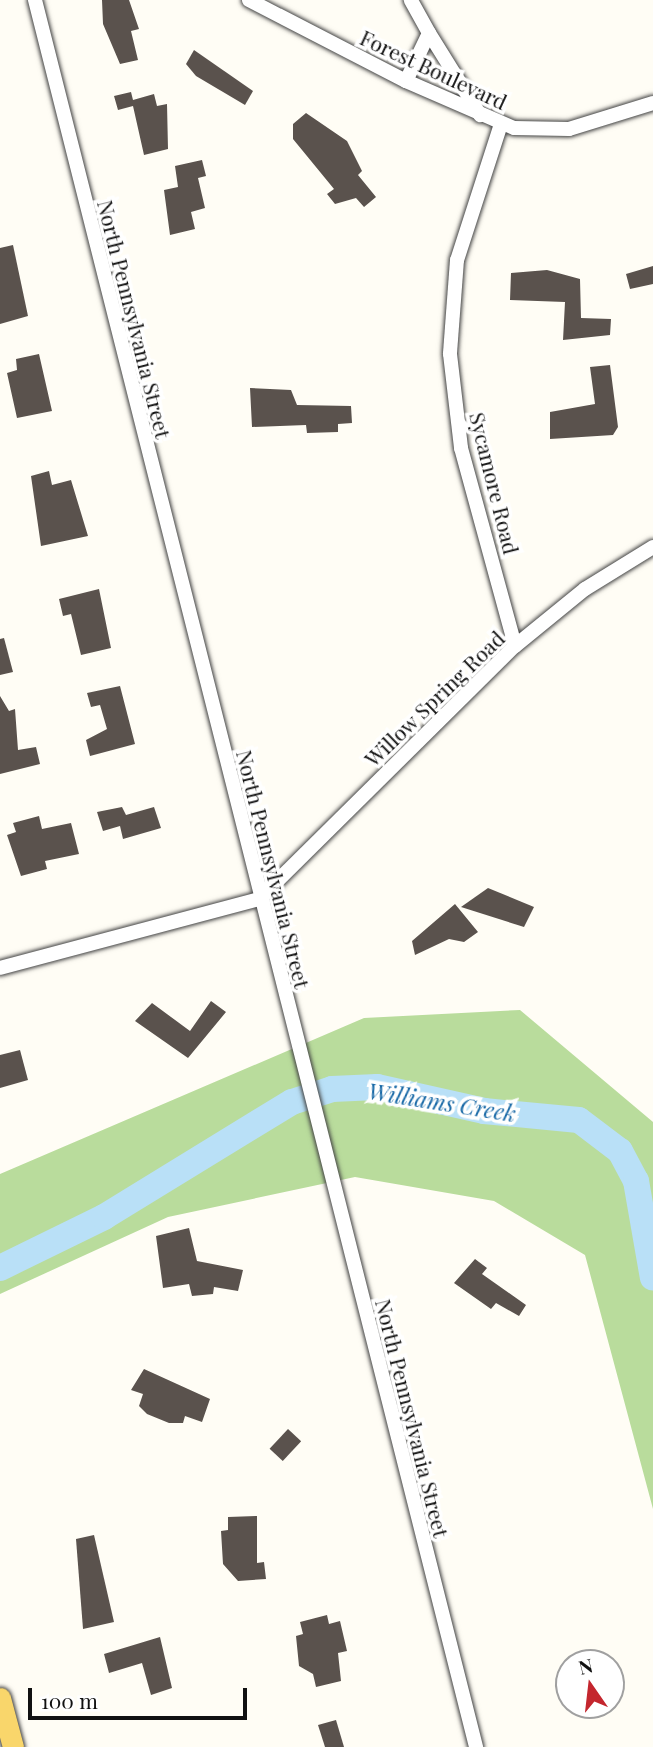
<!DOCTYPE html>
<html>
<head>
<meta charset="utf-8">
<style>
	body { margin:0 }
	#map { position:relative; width:653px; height:1747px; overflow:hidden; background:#fffdf5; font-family:"Playfair Display",serif }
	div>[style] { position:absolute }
	.forest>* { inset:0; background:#b9dc9c }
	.river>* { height:26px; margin:-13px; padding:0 13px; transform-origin:13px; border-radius:13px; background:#b9e0f7 }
	.building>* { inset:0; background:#5a524d; transform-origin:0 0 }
	.roads { filter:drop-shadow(0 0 2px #444) drop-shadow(0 0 2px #444) }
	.minor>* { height:14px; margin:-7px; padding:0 7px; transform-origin:7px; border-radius:7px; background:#fff }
	.primary>* { height:21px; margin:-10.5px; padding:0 10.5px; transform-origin:10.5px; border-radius:10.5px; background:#f9d66b }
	span { translate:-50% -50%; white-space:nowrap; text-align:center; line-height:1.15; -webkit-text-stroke:7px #fff; paint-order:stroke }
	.street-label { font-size:21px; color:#111 }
	.water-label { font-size:23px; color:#1768a6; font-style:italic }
	.north { position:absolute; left:555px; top:1649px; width:70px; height:70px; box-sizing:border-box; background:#fff; border:2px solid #a0a0a0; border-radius:50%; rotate:346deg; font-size:19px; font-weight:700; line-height:28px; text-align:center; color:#111 }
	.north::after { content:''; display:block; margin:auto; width:24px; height:32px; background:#c4262e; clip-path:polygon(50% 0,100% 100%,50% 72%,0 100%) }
	.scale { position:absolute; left:28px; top:1688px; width:219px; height:32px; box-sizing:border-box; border:4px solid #111; border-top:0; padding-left:9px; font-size:21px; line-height:24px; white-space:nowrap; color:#111; -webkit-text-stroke:5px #fff; paint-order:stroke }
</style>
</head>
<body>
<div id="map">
	<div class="forest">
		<i style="clip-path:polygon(520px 1010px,653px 1122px,653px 1509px,585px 1255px,494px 1201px,355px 1177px,168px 1217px,0 1294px,0 1174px,364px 1018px)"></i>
	</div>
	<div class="river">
		<i style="left:0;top:1268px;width:116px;rotate:-26.1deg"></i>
		<i style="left:104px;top:1217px;width:220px;rotate:-31.5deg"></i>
		<i style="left:292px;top:1102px;width:42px;rotate:-18deg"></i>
		<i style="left:332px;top:1089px;width:45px;rotate:-2.5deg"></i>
		<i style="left:377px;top:1087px;width:110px;rotate:12.6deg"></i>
		<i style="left:484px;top:1111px;width:95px;rotate:5.4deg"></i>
		<i style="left:579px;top:1120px;width:51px;rotate:37.1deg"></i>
		<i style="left:620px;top:1151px;width:34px;rotate:62deg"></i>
		<i style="left:636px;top:1181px;width:98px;rotate:80.1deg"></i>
	</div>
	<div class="building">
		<i style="clip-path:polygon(102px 0,129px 0,139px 29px,131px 31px,138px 60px,120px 64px,103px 24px)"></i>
		<i style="clip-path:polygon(194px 50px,253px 91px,245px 105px,196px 76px,186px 64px)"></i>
		<i style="clip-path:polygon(131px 92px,133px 100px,154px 94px,157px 106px,167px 104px,168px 149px,144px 155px,133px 106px,118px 110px,114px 96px)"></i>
		<i style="clip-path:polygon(306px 113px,347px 141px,362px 171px,358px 175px,376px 197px,364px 207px,356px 198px,335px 204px,327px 194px,334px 189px,293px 139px,293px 124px)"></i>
		<i style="clip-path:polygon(202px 160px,206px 176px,198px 178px,205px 208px,191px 212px,195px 229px,170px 235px,164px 190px,178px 187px,175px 166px)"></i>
		<i style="clip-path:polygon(13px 245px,28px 316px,0 324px,0 248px)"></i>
		<i style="clip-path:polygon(653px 266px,653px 284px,630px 289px,626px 274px)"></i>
		<i style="clip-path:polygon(547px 270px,580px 279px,581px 318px,611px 319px,610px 335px,563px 340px,565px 302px,510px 300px,511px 273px)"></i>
		<i style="clip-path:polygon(39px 354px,52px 411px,17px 418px,7px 373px,17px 370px,16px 359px)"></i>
		<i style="clip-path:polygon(610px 365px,618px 427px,613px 435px,550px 439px,550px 412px,595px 404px,590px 367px)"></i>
		<i style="clip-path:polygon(250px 388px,291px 390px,297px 405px,351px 406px,352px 423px,338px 424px,338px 432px,307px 433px,306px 425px,252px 427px)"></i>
		<i style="clip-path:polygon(49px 471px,52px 485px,71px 480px,88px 536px,41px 546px,31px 476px)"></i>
		<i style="clip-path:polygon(99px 589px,111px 648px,81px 655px,71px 614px,63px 616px,59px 599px)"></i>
		<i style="clip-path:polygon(4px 638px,13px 672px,0 675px,0 639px)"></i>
		<i style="clip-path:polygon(120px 686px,135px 744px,90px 756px,86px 740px,107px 729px,100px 705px,91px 707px,87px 693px)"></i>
		<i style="clip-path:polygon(0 696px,9px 711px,15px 709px,18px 750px,36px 747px,40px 764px,0 774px)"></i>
		<i style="clip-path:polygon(122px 807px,126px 815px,154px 807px,161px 828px,123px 839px,120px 826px,103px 831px,97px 812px)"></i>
		<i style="clip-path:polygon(39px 816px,42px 829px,71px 823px,79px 854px,45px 861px,47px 869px,21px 876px,7px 835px,16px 832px,13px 823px)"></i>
		<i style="clip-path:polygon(488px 888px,534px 907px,524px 927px,461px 907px)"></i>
		<i style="clip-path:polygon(455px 904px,478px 932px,464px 942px,449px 939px,415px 955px,412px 941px)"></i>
		<i style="clip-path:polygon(211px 1001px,226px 1012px,188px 1058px,135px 1021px,152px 1003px,190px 1031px)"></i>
		<i style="clip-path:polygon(20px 1050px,28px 1080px,0 1088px,0 1055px)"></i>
		<i style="clip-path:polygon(189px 1228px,197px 1261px,243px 1270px,238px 1291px,214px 1287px,213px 1294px,192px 1296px,189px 1284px,163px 1288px,156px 1236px)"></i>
		<i style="clip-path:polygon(475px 1259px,487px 1268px,482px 1274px,526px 1305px,519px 1316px,496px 1303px,491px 1309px,454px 1283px)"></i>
		<i style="clip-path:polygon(144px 1369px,210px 1399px,202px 1422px,185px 1416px,183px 1423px,169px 1423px,147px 1414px,139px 1406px,143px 1394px,131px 1390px)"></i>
		<i style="left:288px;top:1429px;width:18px;height:27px;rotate:43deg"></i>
		<i style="clip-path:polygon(257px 1516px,257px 1563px,264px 1562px,266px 1579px,238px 1581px,223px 1564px,221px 1531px,228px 1530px,228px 1517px)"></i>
		<i style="clip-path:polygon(94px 1535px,114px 1622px,83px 1629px,76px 1539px)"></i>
		<i style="clip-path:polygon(327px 1615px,329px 1624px,340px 1621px,347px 1651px,338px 1653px,341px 1681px,316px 1687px,313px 1674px,299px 1666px,296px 1636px,303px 1634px,300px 1622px)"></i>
		<i style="clip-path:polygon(160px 1637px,172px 1688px,151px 1695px,142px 1663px,109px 1673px,104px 1654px)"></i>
		<i style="clip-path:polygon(336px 1720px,344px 1747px,325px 1747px,318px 1725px)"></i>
	</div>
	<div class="roads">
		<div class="minor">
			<i style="left:35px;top:0;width:1802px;rotate:75.83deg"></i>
			<i style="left:249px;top:0;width:177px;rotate:27.3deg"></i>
			<i style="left:406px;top:81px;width:118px;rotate:23.5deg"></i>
			<i style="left:514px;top:128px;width:55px;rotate:1deg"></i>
			<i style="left:569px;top:129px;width:88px;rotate:-17.2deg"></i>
			<i style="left:429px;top:33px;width:97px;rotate:58.1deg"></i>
			<i style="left:406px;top:81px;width:53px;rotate:-64.4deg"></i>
			<i style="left:429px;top:33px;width:38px;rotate:-119deg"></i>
			<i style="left:501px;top:124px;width:143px;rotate:107.9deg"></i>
			<i style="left:457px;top:260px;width:94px;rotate:94.3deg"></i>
			<i style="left:450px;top:354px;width:95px;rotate:83.3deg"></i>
			<i style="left:461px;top:448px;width:205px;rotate:74.7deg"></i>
			<i style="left:0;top:968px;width:268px;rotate:-14.9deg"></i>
			<i style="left:259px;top:899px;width:360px;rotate:-44.7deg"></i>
			<i style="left:515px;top:646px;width:90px;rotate:-39.2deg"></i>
			<i style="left:585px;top:589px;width:80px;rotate:-31.7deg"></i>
		</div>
		<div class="primary">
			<i style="left:0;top:1698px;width:51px;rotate:75.1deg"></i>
		</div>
	</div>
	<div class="street-label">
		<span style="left:434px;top:69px;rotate:25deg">Forest Boulevard</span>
		<span style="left:135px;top:319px;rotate:76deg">North Pennsylvania Street</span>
		<span style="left:495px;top:483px;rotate:76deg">Sycamore Road</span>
		<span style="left:434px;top:698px;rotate:-44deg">Willow Spring Road</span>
		<span style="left:274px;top:869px;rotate:76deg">North Pennsylvania Street</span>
		<span style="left:413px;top:1418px;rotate:76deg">North Pennsylvania Street</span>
	</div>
	<div class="water-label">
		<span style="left:442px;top:1102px;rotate:9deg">Williams Creek</span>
	</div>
	<div class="north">N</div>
	<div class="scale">100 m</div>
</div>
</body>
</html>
